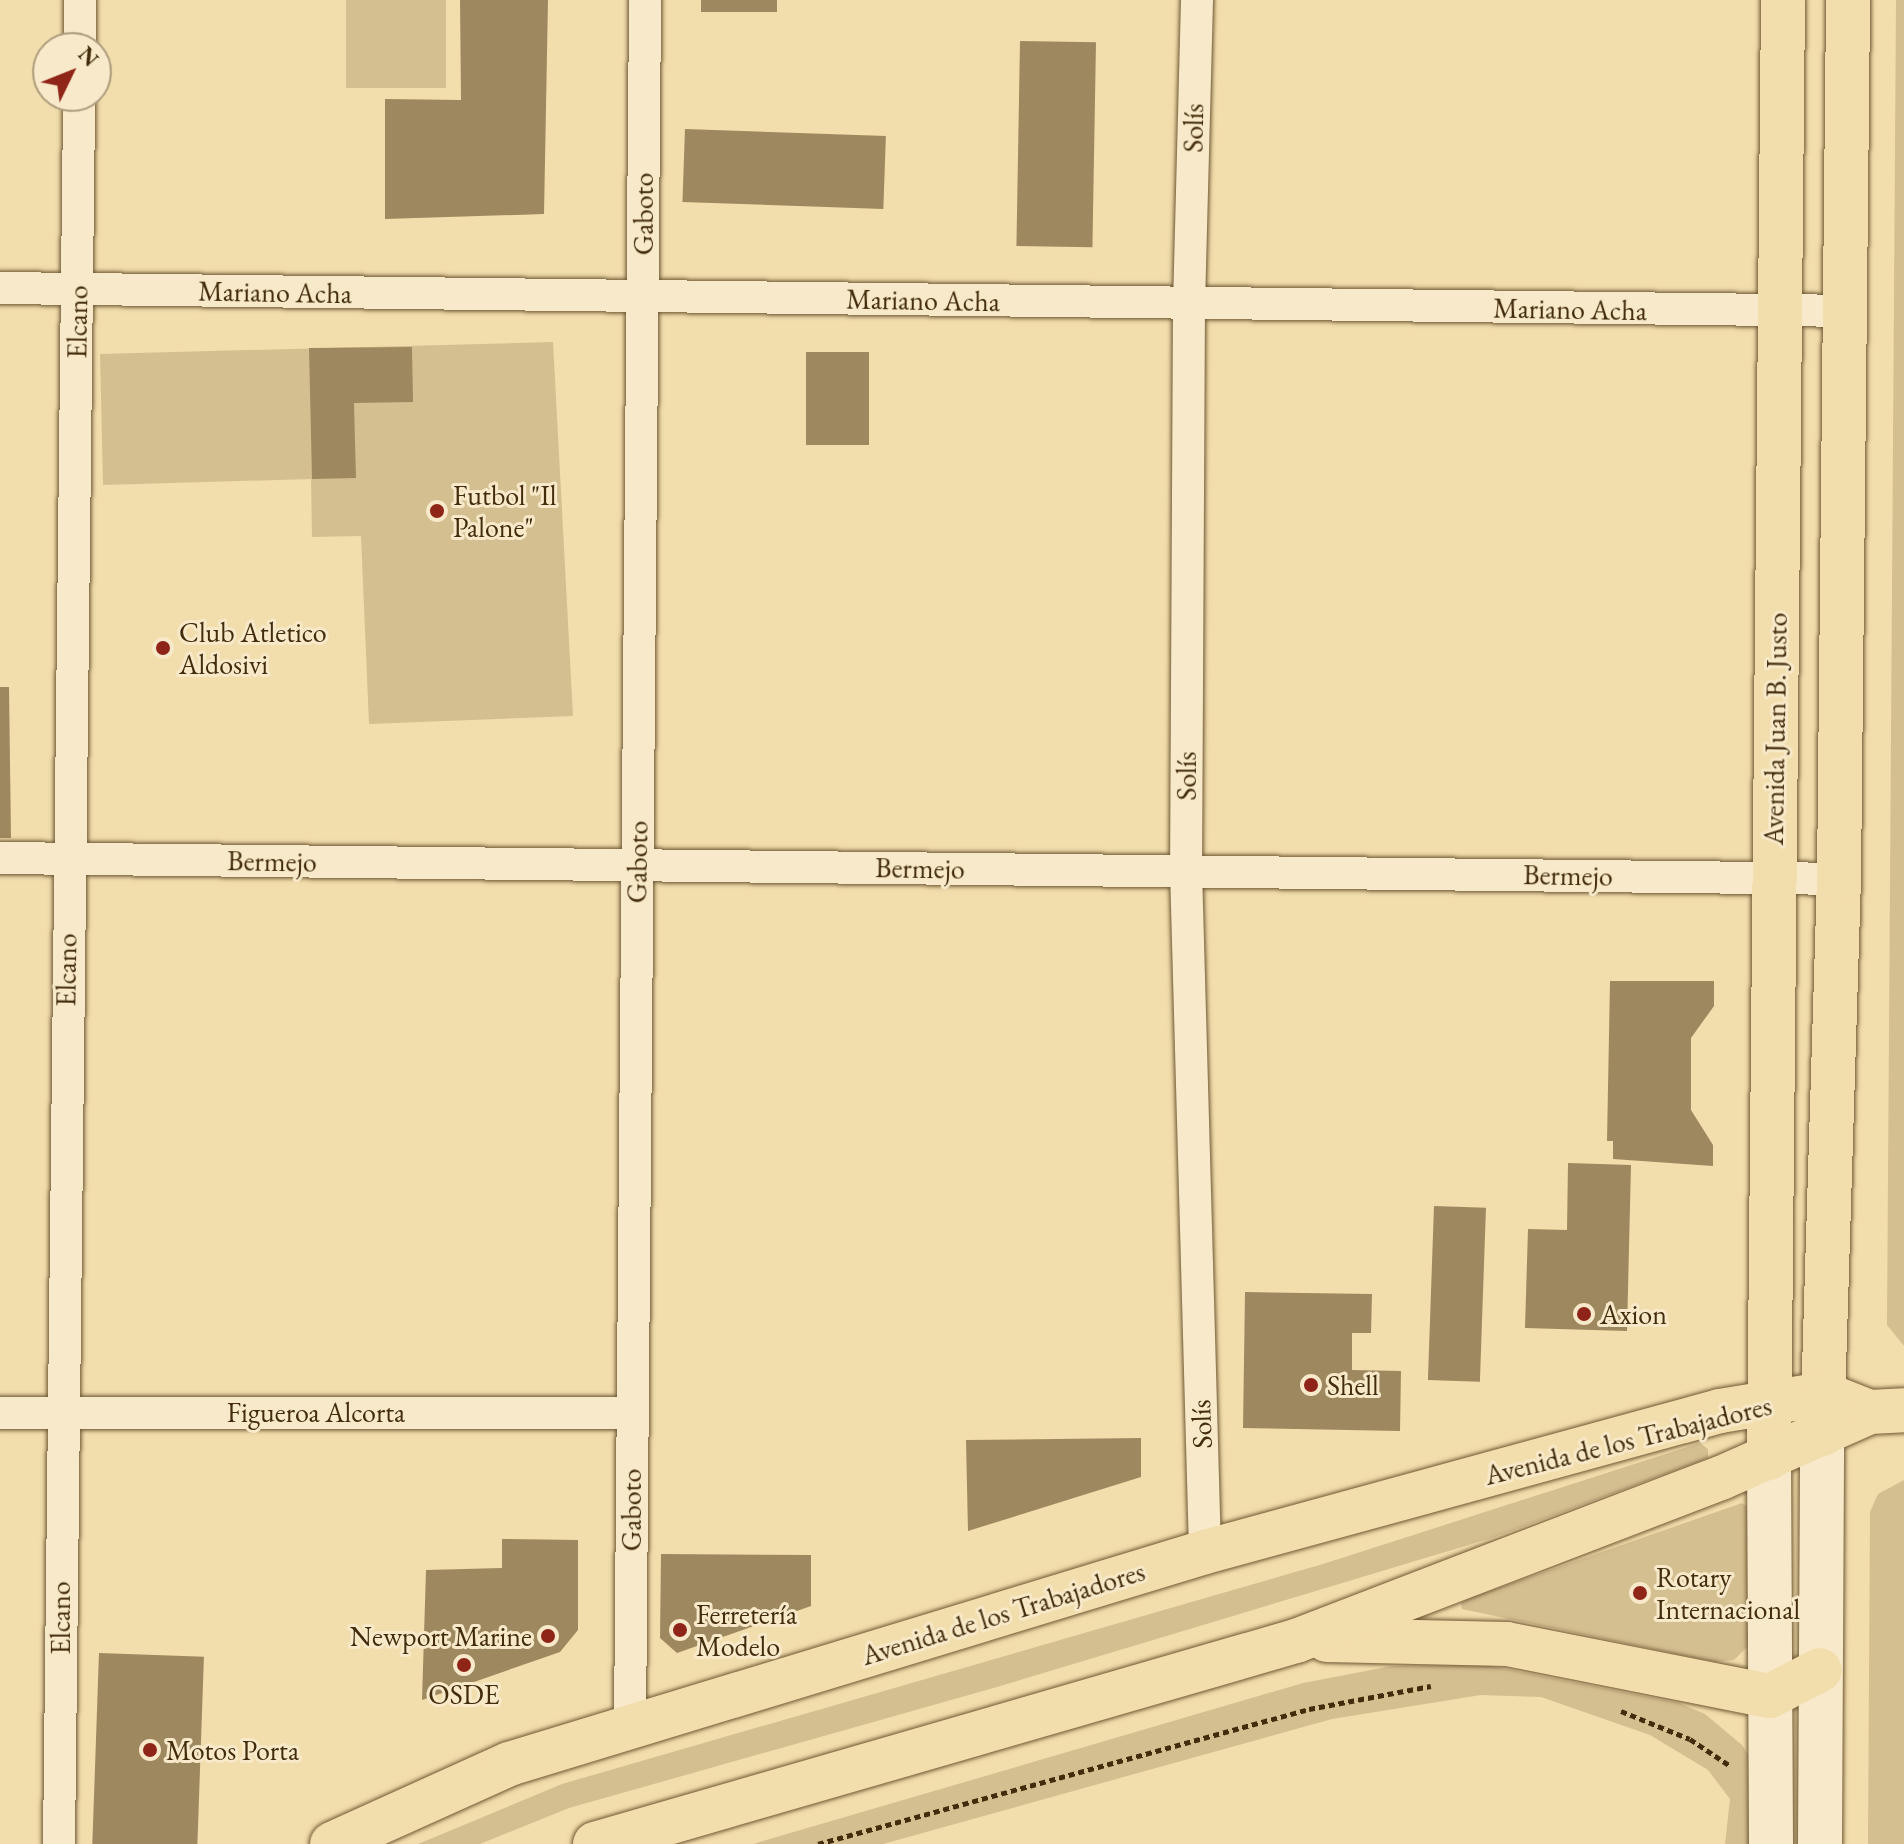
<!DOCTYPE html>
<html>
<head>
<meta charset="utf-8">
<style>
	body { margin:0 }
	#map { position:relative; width:1904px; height:1844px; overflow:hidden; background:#f2ddac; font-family:"EB Garamond",serif }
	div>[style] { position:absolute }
	.green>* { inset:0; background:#d4bf91; transform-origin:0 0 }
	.building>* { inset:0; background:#9e885f; transform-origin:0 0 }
	.path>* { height:5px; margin-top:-2.5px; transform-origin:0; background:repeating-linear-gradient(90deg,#432c0c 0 6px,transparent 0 10px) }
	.roads { filter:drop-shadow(0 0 2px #6f5834) drop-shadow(0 0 2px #6f5834) }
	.street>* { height:32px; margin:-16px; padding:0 16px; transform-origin:16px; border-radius:16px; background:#f7e9c9 }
	.secondary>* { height:44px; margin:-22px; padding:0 22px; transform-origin:22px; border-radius:22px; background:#f7e9c9 }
	.primary>* { height:44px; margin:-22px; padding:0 22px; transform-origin:22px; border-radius:22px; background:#f2ddac }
	.dots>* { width:22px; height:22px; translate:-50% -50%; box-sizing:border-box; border:4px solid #f7e9c9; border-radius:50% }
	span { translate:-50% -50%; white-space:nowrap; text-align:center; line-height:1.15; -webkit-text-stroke:6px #f7e9c9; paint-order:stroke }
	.street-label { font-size:28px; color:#432c0c }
	.poi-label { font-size:28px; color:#432c0c }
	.left { translate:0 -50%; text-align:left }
	.right { translate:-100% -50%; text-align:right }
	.north { position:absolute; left:32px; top:32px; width:80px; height:80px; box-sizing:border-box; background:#f7e9c9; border:2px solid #af9d7d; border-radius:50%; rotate:47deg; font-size:22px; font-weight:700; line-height:32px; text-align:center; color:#432c0c }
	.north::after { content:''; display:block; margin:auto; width:28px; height:36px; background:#8f2418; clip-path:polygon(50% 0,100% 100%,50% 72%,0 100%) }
</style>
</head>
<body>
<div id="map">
	<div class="green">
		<i style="left:346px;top:0;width:100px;height:88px"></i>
		<i style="clip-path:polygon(1896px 0,1904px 0,1904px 1346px,1887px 1325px)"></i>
		<i style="clip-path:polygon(553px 342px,573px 716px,369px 724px,361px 536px,312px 537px,311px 479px,103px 485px,100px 354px)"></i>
		<i style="clip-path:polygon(1700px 1443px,1708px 1449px,1708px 1458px,1495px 1537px,997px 1687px,569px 1808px,480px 1844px,418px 1844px,562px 1784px,1323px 1564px)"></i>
		<i style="clip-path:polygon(1904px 1480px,1904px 1844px,1868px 1844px,1870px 1512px,1878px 1494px)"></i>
		<i style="clip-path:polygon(1742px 1503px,1750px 1509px,1753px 1641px,1734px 1660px,1715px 1662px,1462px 1609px,1461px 1603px,1473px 1597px)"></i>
		<i style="clip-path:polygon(1486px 1665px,1679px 1703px,1705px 1714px,1742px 1745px,1752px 1761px,1754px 1844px,1725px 1844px,1730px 1799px,1708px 1770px,1650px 1735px,1541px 1697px,1481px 1695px,1332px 1719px,883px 1844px,753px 1844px,1303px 1683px,1392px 1666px)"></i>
	</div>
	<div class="building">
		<i style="clip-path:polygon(460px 0,548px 0,544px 214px,385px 219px,385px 99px,461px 100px)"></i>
		<i style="left:701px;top:0;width:76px;height:12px"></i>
		<i style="left:1020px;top:41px;width:76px;height:205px;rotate:1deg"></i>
		<i style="left:685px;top:129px;width:201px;height:73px;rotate:2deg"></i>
		<i style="clip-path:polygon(412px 347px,413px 402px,354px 403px,356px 478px,312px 479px,309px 348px)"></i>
		<i style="left:806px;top:352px;width:63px;height:93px"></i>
		<i style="clip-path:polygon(0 687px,9px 687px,11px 838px,0 838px)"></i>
		<i style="clip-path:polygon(1610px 981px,1714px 981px,1714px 1006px,1691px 1038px,1691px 1110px,1713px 1145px,1713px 1166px,1613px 1159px,1613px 1141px,1607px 1141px)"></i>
		<i style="clip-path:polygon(1568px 1163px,1631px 1165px,1627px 1331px,1525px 1328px,1528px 1229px,1567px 1230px)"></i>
		<i style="left:1434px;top:1206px;width:52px;height:174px;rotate:2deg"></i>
		<i style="clip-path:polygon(1245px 1292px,1372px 1294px,1371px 1333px,1352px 1333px,1352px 1370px,1401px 1371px,1400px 1431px,1243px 1428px)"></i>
		<i style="clip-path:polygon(1141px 1438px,1141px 1477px,968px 1531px,966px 1440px)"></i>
		<i style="clip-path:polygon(502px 1539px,578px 1540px,578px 1630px,560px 1652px,422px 1700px,426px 1570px,502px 1568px)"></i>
		<i style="clip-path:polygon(661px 1554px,811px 1555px,811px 1606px,677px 1653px,660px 1638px)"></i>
		<i style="left:99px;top:1653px;width:105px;height:191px;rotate:2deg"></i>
	</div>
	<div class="path">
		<i style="left:1621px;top:1711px;width:74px;rotate:22.1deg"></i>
		<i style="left:1690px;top:1739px;width:47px;rotate:33.7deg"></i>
		<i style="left:818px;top:1844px;width:509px;rotate:-15.37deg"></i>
		<i style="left:1309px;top:1709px;width:124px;rotate:-10.7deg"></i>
	</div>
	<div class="roads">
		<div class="street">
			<i style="left:1197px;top:0;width:304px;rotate:91.5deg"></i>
			<i style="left:1189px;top:304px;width:566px;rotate:90.3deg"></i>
			<i style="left:1186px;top:870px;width:682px;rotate:88.4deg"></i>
			<i style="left:80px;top:48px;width:48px;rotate:-90deg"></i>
			<i style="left:0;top:288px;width:1845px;rotate:0.71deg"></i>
			<i style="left:0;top:858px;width:1839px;rotate:0.65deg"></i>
			<i style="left:0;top:1413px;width:631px"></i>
			<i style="left:630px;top:1725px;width:1725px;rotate:-89.5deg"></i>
			<i style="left:59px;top:1844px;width:1748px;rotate:-89.34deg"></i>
		</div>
		<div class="secondary">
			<i style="left:1769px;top:1458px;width:386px;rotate:89.7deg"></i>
			<i style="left:1820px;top:1844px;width:410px;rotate:-89.7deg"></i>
		</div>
		<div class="primary">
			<i style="left:1822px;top:1434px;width:555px;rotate:-88.25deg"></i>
			<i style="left:1839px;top:879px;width:879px;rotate:-89.41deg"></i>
			<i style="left:1769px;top:1458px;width:1458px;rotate:-89.45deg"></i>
			<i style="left:1327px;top:1640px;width:180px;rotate:1.3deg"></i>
			<i style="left:1507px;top:1644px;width:268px;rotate:11.2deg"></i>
			<i style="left:1770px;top:1696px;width:56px;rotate:-27.5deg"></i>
			<i style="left:332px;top:1844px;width:194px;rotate:-24.3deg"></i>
			<i style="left:509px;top:1764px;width:728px;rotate:-16.94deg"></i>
			<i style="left:1205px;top:1552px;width:534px;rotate:-15.31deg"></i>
			<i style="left:1720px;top:1411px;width:105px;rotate:-9.3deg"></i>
			<i style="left:1824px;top:1394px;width:49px;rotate:21.4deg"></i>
			<i style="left:595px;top:1844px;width:730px;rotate:-16.15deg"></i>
			<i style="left:1296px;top:1641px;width:455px;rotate:-21deg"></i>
			<i style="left:1721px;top:1478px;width:163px;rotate:-23.9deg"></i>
			<i style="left:1870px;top:1412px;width:34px;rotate:-3deg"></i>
		</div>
	</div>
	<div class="dots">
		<i style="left:437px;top:511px;background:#8f2418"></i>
		<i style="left:163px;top:648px;background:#8f2418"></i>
		<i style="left:1584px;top:1314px;background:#8f2418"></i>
		<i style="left:1311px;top:1385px;background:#8f2418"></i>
		<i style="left:1640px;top:1593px;background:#8f2418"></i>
		<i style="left:680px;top:1630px;background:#8f2418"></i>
		<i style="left:548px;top:1636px;background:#8f2418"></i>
		<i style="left:464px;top:1665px;background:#8f2418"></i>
		<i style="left:150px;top:1750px;background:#8f2418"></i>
	</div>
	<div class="street-label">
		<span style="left:1193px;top:128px;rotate:-89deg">Solís</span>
		<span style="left:643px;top:214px;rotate:-90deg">Gaboto</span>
		<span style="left:275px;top:292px;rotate:1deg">Mariano Acha</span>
		<span style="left:923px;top:300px;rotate:1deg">Mariano Acha</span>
		<span style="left:1570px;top:309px;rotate:1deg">Mariano Acha</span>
		<span style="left:77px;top:322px;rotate:-89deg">Elcano</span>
		<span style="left:1775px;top:729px;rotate:-89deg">Avenida Juan B. Justo</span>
		<span style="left:1186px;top:776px;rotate:-90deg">Solís</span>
		<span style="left:272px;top:861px;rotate:1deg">Bermejo</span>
		<span style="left:637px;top:862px;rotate:-89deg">Gaboto</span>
		<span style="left:920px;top:868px;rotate:1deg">Bermejo</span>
		<span style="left:1568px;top:875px;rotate:1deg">Bermejo</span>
		<span style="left:66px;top:970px;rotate:-89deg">Elcano</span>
		<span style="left:316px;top:1412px">Figueroa Alcorta</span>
		<span style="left:1201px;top:1424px;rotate:-92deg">Solís</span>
		<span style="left:1628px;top:1440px;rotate:-14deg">Avenida de los Trabajadores</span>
		<span style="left:631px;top:1510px;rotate:-90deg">Gaboto</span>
		<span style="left:1003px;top:1613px;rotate:-17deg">Avenida de los Trabajadores</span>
		<span style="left:60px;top:1618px;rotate:-90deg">Elcano</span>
	</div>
	<div class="poi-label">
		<span class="left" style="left:453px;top:511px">Futbol "Il<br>Palone"</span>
		<span class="left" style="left:179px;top:648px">Club Atletico<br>Aldosivi</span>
		<span class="left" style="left:1600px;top:1314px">Axion</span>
		<span class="left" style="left:1327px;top:1385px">Shell</span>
		<span class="left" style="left:1656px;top:1593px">Rotary<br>Internacional</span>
		<span class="left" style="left:696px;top:1630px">Ferretería<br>Modelo</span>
		<span class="right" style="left:532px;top:1636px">Newport Marine</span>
		<span style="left:464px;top:1694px">OSDE</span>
		<span class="left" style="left:166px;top:1750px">Motos Porta</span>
	</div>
	<div class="north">N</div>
</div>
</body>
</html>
